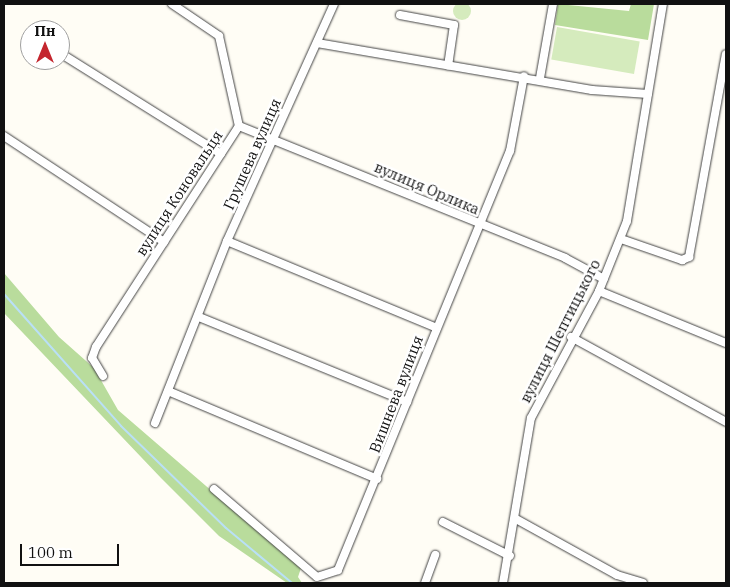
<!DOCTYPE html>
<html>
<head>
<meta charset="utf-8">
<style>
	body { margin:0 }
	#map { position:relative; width:730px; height:587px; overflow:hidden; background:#fffdf5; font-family:"IBM Plex Serif",serif }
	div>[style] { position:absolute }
	.green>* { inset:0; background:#d5ebbd; transform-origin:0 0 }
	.round { border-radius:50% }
	.forest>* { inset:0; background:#b9dc9c }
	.stream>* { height:2px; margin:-1px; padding:0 1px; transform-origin:1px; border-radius:1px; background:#b9e0f7 }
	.roads { filter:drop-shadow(0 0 1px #444) drop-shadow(0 0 1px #444) }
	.minor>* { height:8px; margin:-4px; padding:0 4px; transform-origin:4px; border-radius:4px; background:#fff }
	span { translate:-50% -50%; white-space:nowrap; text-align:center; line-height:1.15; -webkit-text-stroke:5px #fff; paint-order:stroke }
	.street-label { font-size:15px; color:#111 }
	.frame { position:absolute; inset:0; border:5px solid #111; pointer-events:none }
	.north { position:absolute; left:20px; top:20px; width:50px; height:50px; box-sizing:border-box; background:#fff; border:1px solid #a0a0a0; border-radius:50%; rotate:0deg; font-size:14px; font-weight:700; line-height:20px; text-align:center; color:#111 }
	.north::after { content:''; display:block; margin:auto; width:18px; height:22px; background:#c4262e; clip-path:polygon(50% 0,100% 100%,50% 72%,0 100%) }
	.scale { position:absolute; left:20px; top:544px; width:99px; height:22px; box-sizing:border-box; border:2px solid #111; border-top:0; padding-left:6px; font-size:15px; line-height:18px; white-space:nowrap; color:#111; -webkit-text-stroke:4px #fff; paint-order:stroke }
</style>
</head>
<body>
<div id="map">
	<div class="green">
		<i class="round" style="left:453px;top:2px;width:18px;height:18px"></i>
		<i style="left:557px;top:27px;width:84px;height:33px;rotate:10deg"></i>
	</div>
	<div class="forest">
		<i style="clip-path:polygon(558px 4px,629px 11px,631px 4px,654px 4px,648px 40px,555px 25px)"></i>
		<i style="clip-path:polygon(4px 273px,59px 337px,94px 368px,118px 410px,301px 568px,298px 577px,302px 583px,287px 583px,219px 536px,161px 478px,4px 313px)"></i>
	</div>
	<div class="stream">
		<i style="left:4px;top:294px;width:176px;rotate:48.4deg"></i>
		<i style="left:121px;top:426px;width:146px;rotate:44.2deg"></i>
		<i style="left:226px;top:528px;width:86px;rotate:39.8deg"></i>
	</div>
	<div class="roads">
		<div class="minor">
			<i style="left:172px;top:4px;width:57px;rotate:34.2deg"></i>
			<i style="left:219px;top:36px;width:92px;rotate:77.5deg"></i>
			<i style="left:400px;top:15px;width:55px;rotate:10.5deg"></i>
			<i style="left:454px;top:25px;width:41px;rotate:98.3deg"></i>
			<i style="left:317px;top:43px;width:279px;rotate:9.7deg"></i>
			<i style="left:592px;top:90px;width:56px;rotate:4.1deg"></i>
			<i style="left:60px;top:53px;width:190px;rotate:32.1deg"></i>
			<i style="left:540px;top:78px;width:75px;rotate:-80deg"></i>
			<i style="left:239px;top:126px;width:352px;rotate:22deg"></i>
			<i style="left:565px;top:258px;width:44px;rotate:28.3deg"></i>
			<i style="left:4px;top:136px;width:192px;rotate:33.5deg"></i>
			<i style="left:621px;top:239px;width:65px;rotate:19deg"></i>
			<i style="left:682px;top:260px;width:8px;rotate:-23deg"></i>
			<i style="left:689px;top:257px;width:206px;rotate:-79.7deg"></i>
			<i style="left:227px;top:241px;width:227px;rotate:22.5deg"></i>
			<i style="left:599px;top:291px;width:137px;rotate:22.3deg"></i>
			<i style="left:199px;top:317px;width:225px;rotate:22.2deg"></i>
			<i style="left:571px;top:337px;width:177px;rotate:28.7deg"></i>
			<i style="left:103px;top:376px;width:21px;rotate:-121deg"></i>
			<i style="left:92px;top:358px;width:12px;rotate:-70deg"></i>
			<i style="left:96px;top:347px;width:263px;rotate:-57.1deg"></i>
			<i style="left:168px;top:391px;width:227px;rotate:22.8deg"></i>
			<i style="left:155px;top:423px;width:196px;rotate:-68.4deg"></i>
			<i style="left:227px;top:241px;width:260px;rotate:-65.7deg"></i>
			<i style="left:214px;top:489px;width:135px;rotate:40.5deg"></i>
			<i style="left:317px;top:577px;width:22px;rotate:-18deg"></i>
			<i style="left:338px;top:570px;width:453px;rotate:-67.7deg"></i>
			<i style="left:510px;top:151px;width:76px;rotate:-79.4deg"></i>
			<i style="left:516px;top:519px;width:115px;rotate:29deg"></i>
			<i style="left:617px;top:575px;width:27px;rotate:17deg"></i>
			<i style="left:443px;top:522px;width:75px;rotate:26.9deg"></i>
			<i style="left:425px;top:583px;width:30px;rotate:-70deg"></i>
			<i style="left:503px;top:583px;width:167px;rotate:-80.4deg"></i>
			<i style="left:531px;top:418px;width:144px;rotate:-61.8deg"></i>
			<i style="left:599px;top:291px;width:75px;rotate:-68.2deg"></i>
			<i style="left:627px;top:221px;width:220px;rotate:-80.6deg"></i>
		</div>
	</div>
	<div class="street-label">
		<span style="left:252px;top:154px;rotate:-66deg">Грушева вулиця</span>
		<span style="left:427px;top:188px;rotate:23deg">вулиця Орлика</span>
		<span style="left:179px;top:193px;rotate:-57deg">вулиця Коновальця</span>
		<span style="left:560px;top:331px;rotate:-63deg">вулиця Шептицького</span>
		<span style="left:396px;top:394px;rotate:-69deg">Вишнева вулиця</span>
	</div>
	<div class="frame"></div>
	<div class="north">Пн</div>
	<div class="scale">100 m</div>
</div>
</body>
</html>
